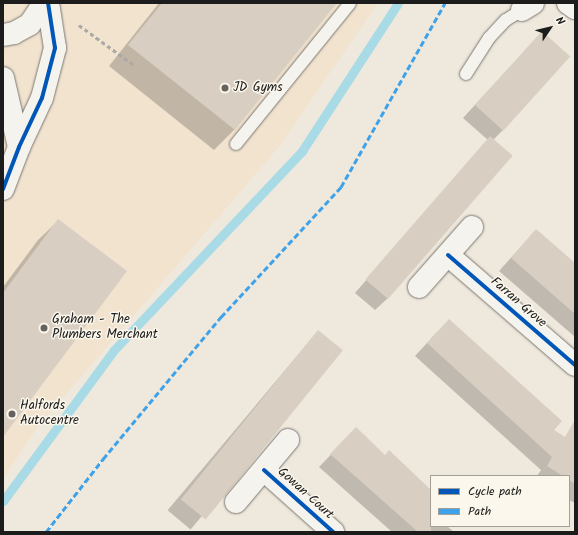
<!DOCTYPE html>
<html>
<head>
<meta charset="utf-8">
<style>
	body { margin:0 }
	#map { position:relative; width:578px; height:535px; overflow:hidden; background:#efe8dc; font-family:Kalam,sans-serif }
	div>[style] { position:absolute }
	.built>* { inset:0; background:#f2e3cf }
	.shadow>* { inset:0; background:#0003; transform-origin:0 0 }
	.stream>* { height:9px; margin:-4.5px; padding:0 4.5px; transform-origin:4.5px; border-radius:4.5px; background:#a9dbe7 }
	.building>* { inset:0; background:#d8cec1; transform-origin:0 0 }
	.path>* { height:2.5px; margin-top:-1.25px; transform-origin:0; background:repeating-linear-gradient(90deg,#aba9a6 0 4px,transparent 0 7px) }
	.roads { filter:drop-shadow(0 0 1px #7b7872) drop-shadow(0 0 1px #7b7872) }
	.lane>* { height:12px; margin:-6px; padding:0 6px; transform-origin:6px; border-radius:6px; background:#f5f3ee }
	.street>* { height:22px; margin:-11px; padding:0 11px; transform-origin:11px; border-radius:11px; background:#f5f3ee }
	.secondary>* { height:22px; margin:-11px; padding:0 11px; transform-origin:11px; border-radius:11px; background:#f5f3ee }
	.quiet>* { height:3px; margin-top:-1.5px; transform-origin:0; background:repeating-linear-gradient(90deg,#3da2ea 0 6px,transparent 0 9px) }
	.cycleway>* { height:4px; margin:-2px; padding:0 2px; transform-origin:2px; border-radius:2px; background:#0057b8 }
	.dots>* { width:11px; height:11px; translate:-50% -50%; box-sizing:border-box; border:2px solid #fbf7ec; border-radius:50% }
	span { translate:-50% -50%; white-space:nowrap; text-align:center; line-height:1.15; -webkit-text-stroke:3px #fbf7ec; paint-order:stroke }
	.poi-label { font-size:13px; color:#1c1c1c }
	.left { translate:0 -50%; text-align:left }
	.street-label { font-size:13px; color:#1c1c1c }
	.frame { position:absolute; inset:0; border:4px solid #1c1c1c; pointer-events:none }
	.legend { position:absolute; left:430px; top:475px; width:140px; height:52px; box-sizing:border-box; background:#fbf7ec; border:1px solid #a29f99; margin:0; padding:5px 7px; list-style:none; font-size:12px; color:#1c1c1c }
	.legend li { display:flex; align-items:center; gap:8px; height:20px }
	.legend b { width:20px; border:1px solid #a29f99 }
	.north { position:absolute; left:530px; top:8px; width:40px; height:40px; -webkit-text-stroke:3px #fbf7ec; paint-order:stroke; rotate:55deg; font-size:11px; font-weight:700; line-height:16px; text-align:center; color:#1c1c1c }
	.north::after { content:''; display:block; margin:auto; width:14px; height:18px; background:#1c1c1c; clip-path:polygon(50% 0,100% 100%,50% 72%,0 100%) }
</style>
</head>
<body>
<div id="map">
	<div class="built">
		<i style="clip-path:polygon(3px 3px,378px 3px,278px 148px,37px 428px,3px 479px)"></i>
	</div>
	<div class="shadow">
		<i style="clip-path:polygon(159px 3px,335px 3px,234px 130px,214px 150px,109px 66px)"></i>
		<i style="clip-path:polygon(542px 32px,503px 130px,493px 140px,388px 298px,375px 310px,355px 293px,488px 140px,463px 118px)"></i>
		<i style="clip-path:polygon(59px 220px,3px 435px,3px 287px,38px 240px)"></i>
		<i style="clip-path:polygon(536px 230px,575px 264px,575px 337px,499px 271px)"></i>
		<i style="left:318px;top:331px;width:30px;height:234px;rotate:40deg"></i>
		<i style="clip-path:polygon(437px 332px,552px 430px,575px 444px,575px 503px,569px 500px,569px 476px,537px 476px,541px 470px,415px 356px)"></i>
		<i style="clip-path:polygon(344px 441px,384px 456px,431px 491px,431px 526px,447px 526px,454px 532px,392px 532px,319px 467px)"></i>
	</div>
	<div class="stream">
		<i style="left:3px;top:501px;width:187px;rotate:-53.7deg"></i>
		<i style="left:114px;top:350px;width:274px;rotate:-46.6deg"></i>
		<i style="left:302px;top:151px;width:176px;rotate:-57deg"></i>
	</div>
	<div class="building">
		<i style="clip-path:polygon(162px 3px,337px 3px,235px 130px,128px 45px)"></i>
		<i style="left:542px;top:31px;width:38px;height:100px;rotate:42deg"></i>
		<i style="left:490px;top:136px;width:30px;height:190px;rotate:41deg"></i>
		<i style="clip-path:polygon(58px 219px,127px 271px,3px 437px,3px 293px)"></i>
		<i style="clip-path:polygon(536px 229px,575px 263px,575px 314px,511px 258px)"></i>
		<i style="clip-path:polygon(449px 319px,562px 421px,554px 430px,565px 437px,575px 420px,575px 484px,569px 480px,569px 476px,563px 476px,547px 466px,552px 457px,427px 343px)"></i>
		<i style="left:318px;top:330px;width:32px;height:218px;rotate:39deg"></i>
		<i style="clip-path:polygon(356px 427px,385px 455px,389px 450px,431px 490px,431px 532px,418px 532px,330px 454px)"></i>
	</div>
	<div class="path">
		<i style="left:79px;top:25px;width:68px;rotate:36deg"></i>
	</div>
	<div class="roads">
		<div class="lane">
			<i style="left:466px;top:74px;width:43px;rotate:-57.4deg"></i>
			<i style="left:489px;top:38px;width:25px;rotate:-47deg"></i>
			<i style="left:506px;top:20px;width:19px;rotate:-32deg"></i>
			<i style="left:236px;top:144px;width:181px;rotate:-51deg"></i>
		</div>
		<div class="street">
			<i style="left:568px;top:3px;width:9px;rotate:36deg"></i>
			<i style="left:522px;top:10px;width:13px;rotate:-32deg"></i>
			<i style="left:448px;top:255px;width:168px;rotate:40.9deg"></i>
			<i style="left:419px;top:287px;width:80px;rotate:-48.5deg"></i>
			<i style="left:264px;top:470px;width:93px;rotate:41.9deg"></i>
			<i style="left:236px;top:502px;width:81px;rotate:-50deg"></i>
		</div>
		<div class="secondary">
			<i style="left:3px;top:35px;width:11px;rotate:-10deg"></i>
			<i style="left:14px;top:33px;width:18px;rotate:-29deg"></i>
			<i style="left:30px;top:24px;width:25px;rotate:-56deg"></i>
			<i style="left:3px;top:78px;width:71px;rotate:76.9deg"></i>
			<i style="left:3px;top:189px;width:45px;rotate:-69.1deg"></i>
			<i style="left:19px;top:147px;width:54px;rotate:-64.9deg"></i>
			<i style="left:42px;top:98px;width:52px;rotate:-75.4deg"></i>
			<i style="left:55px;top:48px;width:46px;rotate:-98.8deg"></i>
		</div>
	</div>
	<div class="quiet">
		<i style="left:46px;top:532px;width:93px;rotate:-52deg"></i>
		<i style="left:103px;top:459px;width:185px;rotate:-50.3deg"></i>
		<i style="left:221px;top:317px;width:177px;rotate:-47.3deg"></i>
		<i style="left:341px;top:187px;width:211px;rotate:-60.5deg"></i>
	</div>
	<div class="cycleway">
		<i style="left:3px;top:189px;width:45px;rotate:-69.1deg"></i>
		<i style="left:19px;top:147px;width:54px;rotate:-64.9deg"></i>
		<i style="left:42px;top:98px;width:52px;rotate:-75.4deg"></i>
		<i style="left:55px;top:48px;width:46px;rotate:-98.8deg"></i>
		<i style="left:448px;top:255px;width:168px;rotate:40.9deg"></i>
		<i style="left:264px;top:470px;width:93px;rotate:41.9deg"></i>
	</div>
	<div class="dots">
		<i style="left:225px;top:88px;background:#66635f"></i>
		<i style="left:44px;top:328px;background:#66635f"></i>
		<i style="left:12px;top:414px;background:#66635f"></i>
	</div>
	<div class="poi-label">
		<span class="left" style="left:233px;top:88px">JD Gyms</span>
		<span class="left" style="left:52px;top:328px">Graham - The<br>Plumbers Merchant</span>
		<span class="left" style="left:20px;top:414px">Halfords<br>Autocentre</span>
	</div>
	<div class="street-label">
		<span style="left:518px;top:303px;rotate:41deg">Farran Grove</span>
		<span style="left:305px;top:494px;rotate:42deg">Gowan Court</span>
	</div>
	<div class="frame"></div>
	<ul class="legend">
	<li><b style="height:5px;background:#0057b8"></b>Cycle path</li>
	<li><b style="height:5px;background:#3da2ea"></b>Path</li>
	</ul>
	<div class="north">N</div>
</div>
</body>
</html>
